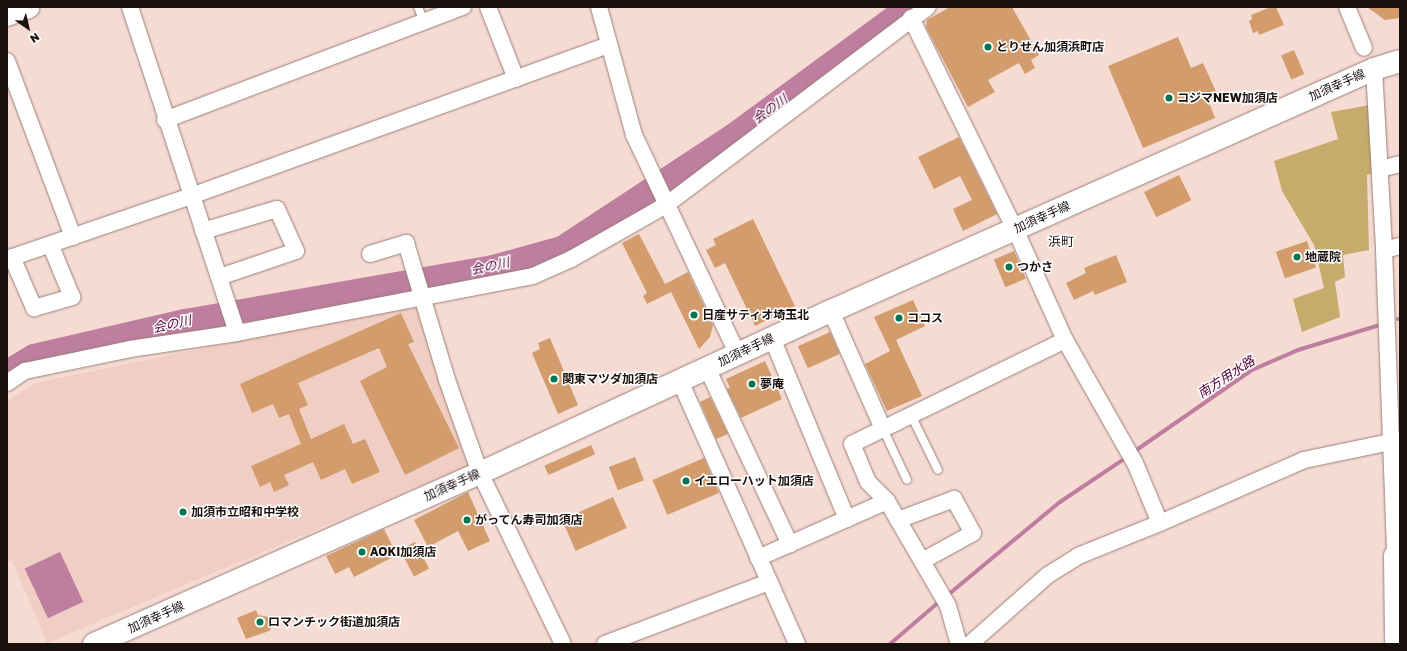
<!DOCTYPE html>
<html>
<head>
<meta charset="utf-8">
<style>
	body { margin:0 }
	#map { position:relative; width:1407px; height:651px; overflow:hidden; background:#f6dbd2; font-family:"Golos Text","Noto Sans JP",sans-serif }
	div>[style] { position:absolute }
	.built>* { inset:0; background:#f1cec3 }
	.green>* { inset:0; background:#c6ab6c }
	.water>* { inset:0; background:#be7e9f; transform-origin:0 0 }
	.stream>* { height:4px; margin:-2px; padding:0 2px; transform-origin:2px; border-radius:2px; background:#be7e9f }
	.river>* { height:24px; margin:-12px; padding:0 12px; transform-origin:12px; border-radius:12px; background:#be7e9f }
	.building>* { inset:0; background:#d29c6c; transform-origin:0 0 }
	.roads { filter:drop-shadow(0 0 1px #987f78) drop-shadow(0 0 1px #987f78) }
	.lane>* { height:8px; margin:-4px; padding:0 4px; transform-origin:4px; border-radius:4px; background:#fff }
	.street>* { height:16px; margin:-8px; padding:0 8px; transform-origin:8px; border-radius:8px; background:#fff }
	.secondary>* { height:22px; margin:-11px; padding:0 11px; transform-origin:11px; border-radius:11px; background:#fff }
	.dots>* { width:11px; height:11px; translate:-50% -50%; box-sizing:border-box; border:2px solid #fff; border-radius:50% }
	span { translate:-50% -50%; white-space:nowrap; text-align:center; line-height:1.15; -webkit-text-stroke:3px #fff; paint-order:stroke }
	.poi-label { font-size:12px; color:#1a110f; font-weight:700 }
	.left { translate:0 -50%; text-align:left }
	.street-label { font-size:12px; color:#1a110f }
	.water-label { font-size:13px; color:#510136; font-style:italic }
	.neighbourhood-label { font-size:13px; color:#1a110f }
	.frame { position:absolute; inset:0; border:8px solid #1a110f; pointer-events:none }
	.north { position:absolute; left:8px; top:8px; width:40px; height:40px; -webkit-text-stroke:3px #fff; paint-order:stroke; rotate:146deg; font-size:11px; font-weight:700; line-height:16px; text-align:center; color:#1a110f }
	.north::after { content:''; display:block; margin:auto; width:14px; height:18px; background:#1a110f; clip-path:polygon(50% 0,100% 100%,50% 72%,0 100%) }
</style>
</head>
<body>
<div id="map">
	<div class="built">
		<i style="clip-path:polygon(417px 304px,472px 464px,47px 643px,12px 560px,7px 563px,7px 401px,35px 383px)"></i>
	</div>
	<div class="green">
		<i style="clip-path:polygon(1370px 105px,1374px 173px,1367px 175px,1369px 250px,1343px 255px,1345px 277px,1335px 282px,1340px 317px,1302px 332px,1293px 299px,1324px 288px,1314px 245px,1282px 191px,1274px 161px,1338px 139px,1331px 112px)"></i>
	</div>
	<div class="water">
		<i style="left:60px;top:552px;width:55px;height:39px;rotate:65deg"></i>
	</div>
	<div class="stream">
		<i style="left:1398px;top:319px;width:2px"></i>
		<i style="left:1135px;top:451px;width:142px;rotate:-34.7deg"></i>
		<i style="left:1252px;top:370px;width:50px;rotate:-23.5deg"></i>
		<i style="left:1298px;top:350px;width:89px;rotate:-17deg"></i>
		<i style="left:949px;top:594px;width:144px;rotate:-39.7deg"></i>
		<i style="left:1060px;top:502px;width:77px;rotate:-33.9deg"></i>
		<i style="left:890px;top:644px;width:66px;rotate:-40.7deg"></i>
	</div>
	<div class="river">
		<i style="left:7px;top:372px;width:31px;rotate:-31deg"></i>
		<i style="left:34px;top:356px;width:155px;rotate:-13.1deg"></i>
		<i style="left:185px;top:321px;width:313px;rotate:-9.9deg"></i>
		<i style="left:493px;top:267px;width:72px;rotate:-15.4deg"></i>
		<i style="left:562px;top:248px;width:206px;rotate:-33.3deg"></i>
		<i style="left:734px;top:135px;width:216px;rotate:-36.3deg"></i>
	</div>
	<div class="building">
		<i style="clip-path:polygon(950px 7px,1012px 7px,1039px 55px,1031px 60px,1035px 68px,1025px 74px,1019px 63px,988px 80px,995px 92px,968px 107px,926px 27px,927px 20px)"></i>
		<i style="clip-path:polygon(1271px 7px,1276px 7px,1284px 25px,1259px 35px,1258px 31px,1253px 33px,1249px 21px,1252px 19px,1251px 15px)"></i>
		<i style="clip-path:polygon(1367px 7px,1400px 7px,1400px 18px,1385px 20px)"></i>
		<i style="clip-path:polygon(1178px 37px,1191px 68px,1203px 63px,1218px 96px,1208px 100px,1215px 118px,1143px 148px,1108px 66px)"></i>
		<i style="left:1294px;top:50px;width:26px;height:14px;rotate:67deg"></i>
		<i style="clip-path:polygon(959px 137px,997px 214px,963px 231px,953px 209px,972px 200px,960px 176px,934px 189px,918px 157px)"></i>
		<i style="left:1179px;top:175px;width:28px;height:39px;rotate:64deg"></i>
		<i style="clip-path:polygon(753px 219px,795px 306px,755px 326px,725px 263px,715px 268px,706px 250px,716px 245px,713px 239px)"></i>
		<i style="clip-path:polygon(639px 234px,665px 284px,688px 272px,713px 325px,710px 337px,699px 349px,671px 292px,647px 304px,643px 296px,647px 293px,622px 243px)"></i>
		<i style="left:1307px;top:241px;width:28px;height:33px;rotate:71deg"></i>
		<i style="left:1014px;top:251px;width:30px;height:22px;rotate:67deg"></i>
		<i style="clip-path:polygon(1116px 255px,1127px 282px,1095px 295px,1093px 291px,1074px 300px,1066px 283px,1086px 273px,1084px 268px)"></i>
		<i style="clip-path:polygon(913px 300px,925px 326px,896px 340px,922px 396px,887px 411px,865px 364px,890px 351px,874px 317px)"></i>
		<i style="clip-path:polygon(401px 313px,414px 342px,408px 344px,459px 448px,405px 475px,360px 381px,387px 367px,379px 348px,298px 383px,308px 405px,299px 409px,311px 439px,344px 424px,353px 444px,365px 439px,380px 472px,352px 484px,345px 469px,321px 480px,313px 462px,284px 475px,289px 485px,274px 492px,270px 482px,260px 487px,251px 466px,301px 444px,289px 414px,279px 418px,273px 404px,252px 413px,240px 384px)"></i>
		<i style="left:830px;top:332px;width:24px;height:35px;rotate:66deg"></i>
		<i style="clip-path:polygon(550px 338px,578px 405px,558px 414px,532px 353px,540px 349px,538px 343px)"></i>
		<i style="clip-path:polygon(765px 361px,782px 399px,741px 418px,727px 389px,730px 388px,726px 379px)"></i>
		<i style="clip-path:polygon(710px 397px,728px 434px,716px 439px,700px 402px)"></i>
		<i style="left:591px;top:445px;width:10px;height:51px;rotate:66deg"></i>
		<i style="left:635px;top:457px;width:25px;height:28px;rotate:69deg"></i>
		<i style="left:704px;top:458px;width:38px;height:56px;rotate:67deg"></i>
		<i style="clip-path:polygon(468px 492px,490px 541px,468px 551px,458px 531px,428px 547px,414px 520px)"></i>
		<i style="left:613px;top:497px;width:34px;height:56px;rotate:66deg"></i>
		<i style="clip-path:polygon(384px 529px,397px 555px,354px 577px,349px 567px,335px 574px,326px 556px)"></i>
		<i style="left:415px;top:542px;width:30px;height:17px;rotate:62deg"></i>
		<i style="clip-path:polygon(256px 610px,258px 615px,269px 617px,272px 627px,269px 631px,246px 639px,237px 618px)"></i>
	</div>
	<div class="roads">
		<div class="lane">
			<i style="left:418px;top:7px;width:16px;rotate:68deg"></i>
			<i style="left:911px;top:415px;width:61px;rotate:63.9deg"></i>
			<i style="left:883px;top:429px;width:56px;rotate:64.8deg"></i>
		</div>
		<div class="street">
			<i style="left:130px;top:7px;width:343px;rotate:71.8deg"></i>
			<i style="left:488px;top:7px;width:77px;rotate:68.7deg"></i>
			<i style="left:599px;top:7px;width:133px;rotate:74.7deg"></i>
			<i style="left:634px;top:135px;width:241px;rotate:64.7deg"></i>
			<i style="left:1347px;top:7px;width:44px;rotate:67.5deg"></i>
			<i style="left:911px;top:18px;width:235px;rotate:63.8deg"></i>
			<i style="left:1015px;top:229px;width:122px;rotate:65.8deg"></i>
			<i style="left:1065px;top:340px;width:142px;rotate:60.4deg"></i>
			<i style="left:1135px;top:463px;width:65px;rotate:67.4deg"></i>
			<i style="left:7px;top:61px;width:188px;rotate:69.4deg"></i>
			<i style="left:1374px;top:69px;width:181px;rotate:86.8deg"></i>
			<i style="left:1384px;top:250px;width:306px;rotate:87.9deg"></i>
			<i style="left:165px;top:120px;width:319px;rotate:-20.8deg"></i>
			<i style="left:1380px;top:169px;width:21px;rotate:-14deg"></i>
			<i style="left:203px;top:231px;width:77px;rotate:-16.6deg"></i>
			<i style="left:277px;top:209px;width:46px;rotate:65.7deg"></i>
			<i style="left:296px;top:251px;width:81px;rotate:161.3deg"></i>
			<i style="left:1384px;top:250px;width:16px;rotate:-14deg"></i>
			<i style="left:370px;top:254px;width:38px;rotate:-17deg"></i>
			<i style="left:406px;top:243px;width:143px;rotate:73.3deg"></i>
			<i style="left:447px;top:380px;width:99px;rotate:70.5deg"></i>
			<i style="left:480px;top:473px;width:190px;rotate:64.1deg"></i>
			<i style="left:12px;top:257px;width:56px;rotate:66.7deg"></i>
			<i style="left:34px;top:308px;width:40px;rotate:-16deg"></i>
			<i style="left:72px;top:297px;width:57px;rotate:-112.5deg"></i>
			<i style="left:7px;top:259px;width:194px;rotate:-18.9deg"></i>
			<i style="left:191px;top:196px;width:444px;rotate:-19.9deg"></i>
			<i style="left:831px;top:311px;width:129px;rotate:66.2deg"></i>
			<i style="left:772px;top:338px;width:196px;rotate:67.5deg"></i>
			<i style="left:707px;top:368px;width:195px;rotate:64.8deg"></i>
			<i style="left:680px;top:381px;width:288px;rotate:66deg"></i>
			<i style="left:7px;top:383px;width:22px;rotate:-34deg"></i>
			<i style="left:25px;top:371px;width:107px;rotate:-11.8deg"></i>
			<i style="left:130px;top:349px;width:108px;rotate:-8.5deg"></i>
			<i style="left:237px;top:333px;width:301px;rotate:-10.9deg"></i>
			<i style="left:533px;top:276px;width:42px;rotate:-24.1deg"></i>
			<i style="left:571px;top:259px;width:109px;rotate:-29.6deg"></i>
			<i style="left:666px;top:205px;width:328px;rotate:-37.1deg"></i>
			<i style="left:887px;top:501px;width:121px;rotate:59.8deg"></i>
			<i style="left:948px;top:606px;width:40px;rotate:74deg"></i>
			<i style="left:898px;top:520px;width:60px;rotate:-20.6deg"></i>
			<i style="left:954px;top:499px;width:39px;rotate:61deg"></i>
			<i style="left:973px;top:533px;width:58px;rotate:151.2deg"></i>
			<i style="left:758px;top:558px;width:141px;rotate:-23.8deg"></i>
			<i style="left:887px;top:501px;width:27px;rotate:-135deg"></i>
			<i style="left:868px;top:482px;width:41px;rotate:-112.8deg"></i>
			<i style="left:852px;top:444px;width:237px;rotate:-26deg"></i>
			<i style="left:605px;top:644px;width:175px;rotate:-20.7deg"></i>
			<i style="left:970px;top:644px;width:104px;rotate:-41.5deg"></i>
			<i style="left:1048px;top:575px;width:36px;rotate:-32deg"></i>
			<i style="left:1078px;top:556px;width:88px;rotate:-21.9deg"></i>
			<i style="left:1160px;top:523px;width:157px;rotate:-23.6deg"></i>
			<i style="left:1304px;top:460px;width:98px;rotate:-11.8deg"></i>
		</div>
		<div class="secondary">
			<i style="left:7px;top:15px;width:23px;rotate:-20deg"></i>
			<i style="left:1395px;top:556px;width:88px;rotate:89.3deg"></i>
			<i style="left:94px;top:644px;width:422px;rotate:-23.9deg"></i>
			<i style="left:480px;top:473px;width:387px;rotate:-24.8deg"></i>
			<i style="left:831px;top:311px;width:594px;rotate:-24.02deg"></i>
			<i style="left:1374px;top:69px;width:27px;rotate:-17deg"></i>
		</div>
	</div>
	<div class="dots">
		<i style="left:988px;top:47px;background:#007550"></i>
		<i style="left:1169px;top:98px;background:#007550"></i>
		<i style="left:1297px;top:257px;background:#007550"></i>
		<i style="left:1009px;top:267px;background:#007550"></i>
		<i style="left:694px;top:315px;background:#007550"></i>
		<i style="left:899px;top:318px;background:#007550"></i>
		<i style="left:554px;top:379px;background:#007550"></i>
		<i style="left:752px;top:384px;background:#007550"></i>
		<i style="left:686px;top:481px;background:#007550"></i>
		<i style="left:183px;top:512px;background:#007550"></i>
		<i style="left:467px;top:520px;background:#007550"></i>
		<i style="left:362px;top:552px;background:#007550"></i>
		<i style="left:260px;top:622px;background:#007550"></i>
	</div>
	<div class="poi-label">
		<span class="left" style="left:996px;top:47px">とりせん加須浜町店</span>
		<span class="left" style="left:1177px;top:98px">コジマNEW加須店</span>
		<span class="left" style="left:1305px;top:257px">地蔵院</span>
		<span class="left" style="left:1017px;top:267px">つかさ</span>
		<span class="left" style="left:702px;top:315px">日産サティオ埼玉北</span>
		<span class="left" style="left:907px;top:318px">ココス</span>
		<span class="left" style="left:562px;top:379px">関東マツダ加須店</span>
		<span class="left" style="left:760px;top:384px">夢庵</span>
		<span class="left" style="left:694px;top:481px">イエローハット加須店</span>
		<span class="left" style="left:191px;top:512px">加須市立昭和中学校</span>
		<span class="left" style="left:475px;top:520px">がってん寿司加須店</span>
		<span class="left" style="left:370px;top:552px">AOKI加須店</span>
		<span class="left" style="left:268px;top:622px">ロマンチック街道加須店</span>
	</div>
	<div class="street-label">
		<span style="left:1337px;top:85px;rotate:-24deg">加須幸手線</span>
		<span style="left:1042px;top:217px;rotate:-24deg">加須幸手線</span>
		<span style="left:746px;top:350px;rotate:-25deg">加須幸手線</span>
		<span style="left:452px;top:485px;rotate:-24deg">加須幸手線</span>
		<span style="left:156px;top:617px;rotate:-24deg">加須幸手線</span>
	</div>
	<div class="water-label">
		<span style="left:770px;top:109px;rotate:-36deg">会の川</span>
		<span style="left:490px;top:266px;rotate:-12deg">会の川</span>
		<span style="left:172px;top:324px;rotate:-12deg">会の川</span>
		<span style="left:1226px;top:377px;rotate:-33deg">南方用水路</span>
	</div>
	<div class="neighbourhood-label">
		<span style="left:1061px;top:241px">浜町</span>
	</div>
	<div class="frame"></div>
	<div class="north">N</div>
</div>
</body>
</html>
